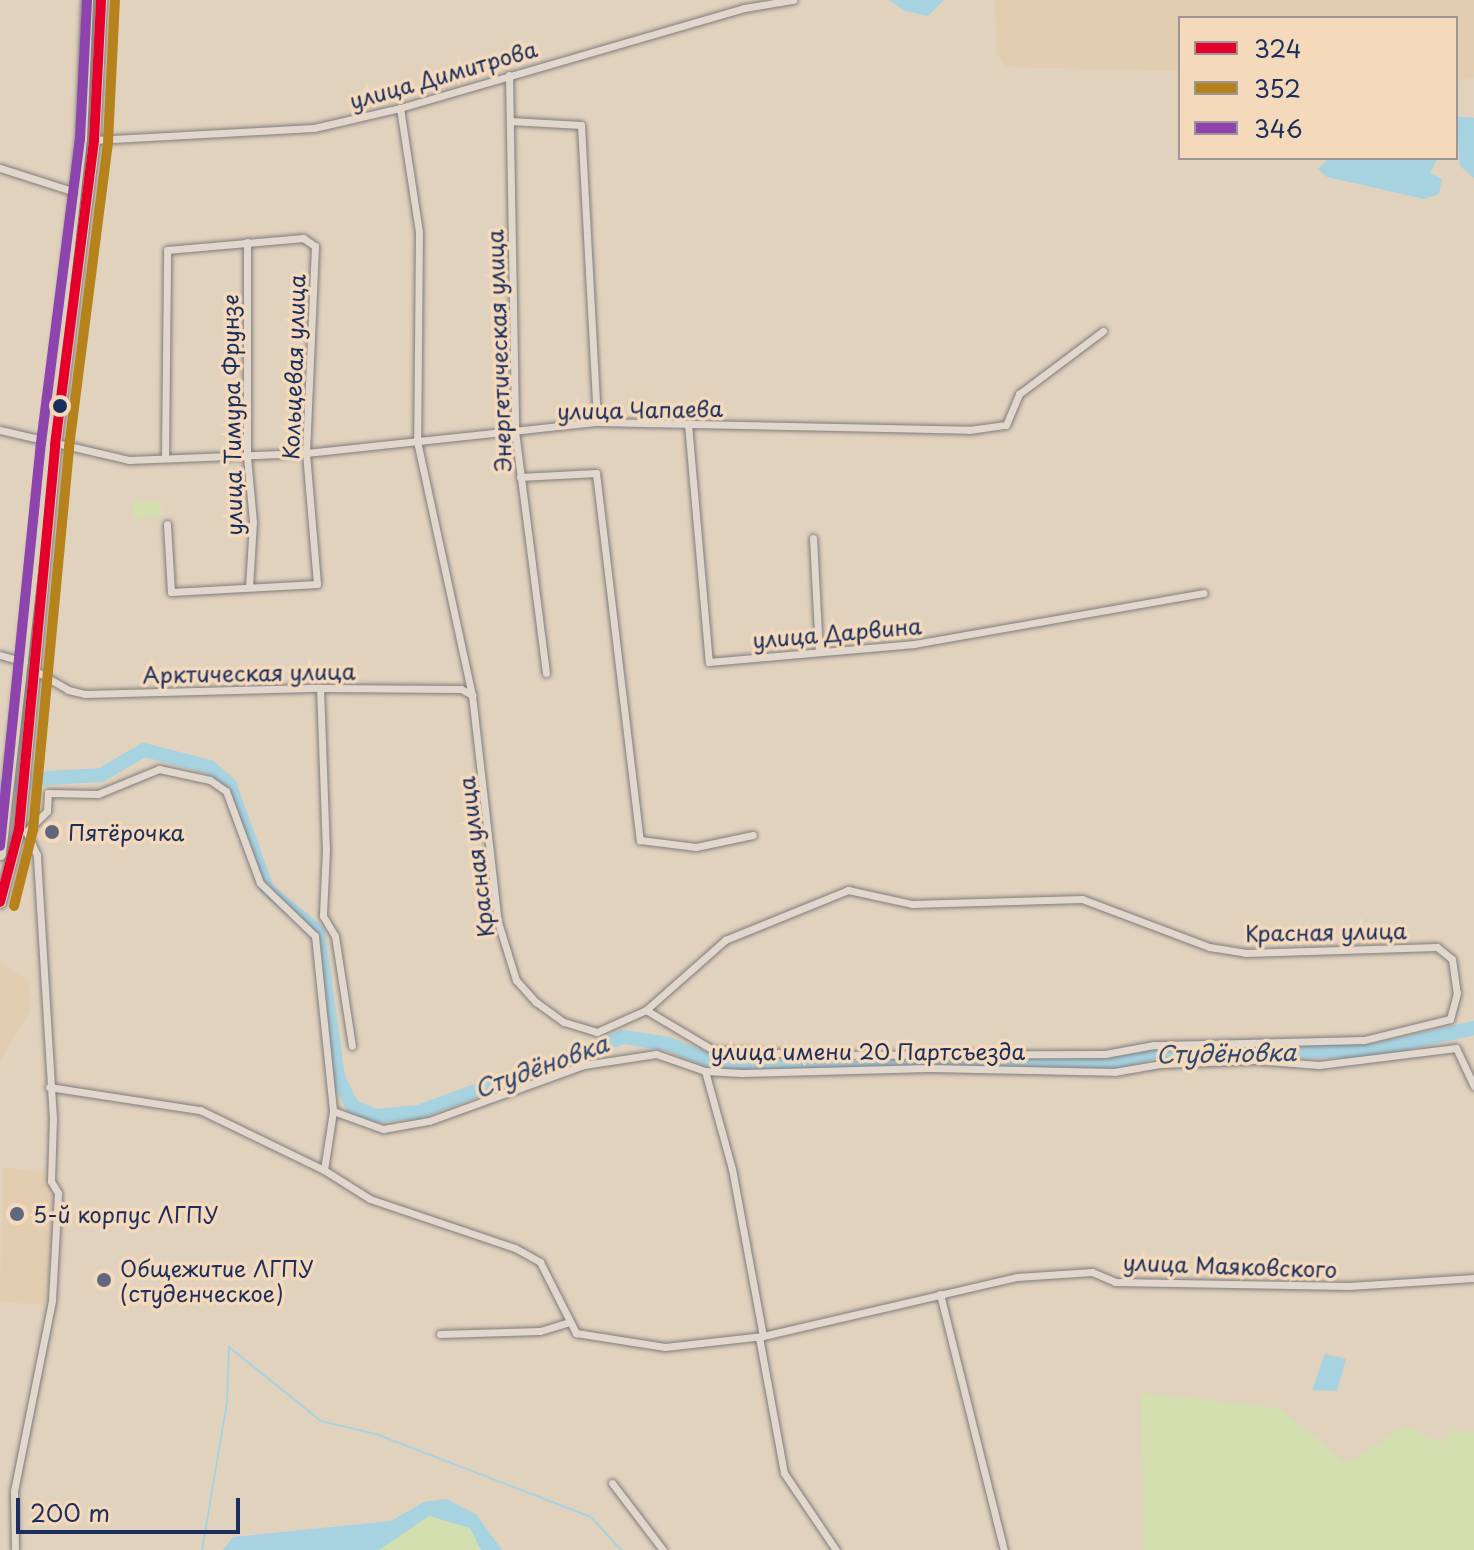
<!DOCTYPE html>
<html>
<head>
<meta charset="utf-8">
<style>
	body { margin:0 }
	#map { position:relative; width:1474px; height:1550px; overflow:hidden; background:#e1d2be; font-family:"Playpen Sans",sans-serif }
	div>[style] { position:absolute }
	.built>* { inset:0; background:#e2cdb1 }
	.green>* { inset:0; background:#d3dfaf }
	.water>* { inset:0; background:#a7d3e1 }
	.stream>* { height:2px; margin:-1px; padding:0 1px; transform-origin:1px; border-radius:1px; background:#a7d3e1 }
	.river>* { height:14px; margin:-7px; padding:0 7px; transform-origin:7px; border-radius:7px; background:#a7d3e1 }
	.roads { filter:drop-shadow(0 0 2px #807d7d) drop-shadow(0 0 2px #807d7d) }
	.minor>* { height:7px; margin:-3.5px; padding:0 3.5px; transform-origin:3.5px; border-radius:3.5px; background:#e1d7cc }
	.primary>* { height:11px; margin:-5.5px; padding:0 5.5px; transform-origin:5.5px; border-radius:5.5px; background:#dbd2be }
	.bus-1>* { height:10px; margin:-5px; padding:0 5px; transform-origin:5px; border-radius:5px; background:#e4002b }
	.bus-2>* { height:10px; margin:-5px; padding:0 5px; transform-origin:5px; border-radius:5px; background:#b5821c }
	.bus-3>* { height:10px; margin:-5px; padding:0 5px; transform-origin:5px; border-radius:5px; background:#8e44ad }
	.dots>* { width:22px; height:22px; translate:-50% -50%; box-sizing:border-box; border:4px solid #f4d9bb; border-radius:50% }
	span { translate:-50% -50%; white-space:nowrap; text-align:center; line-height:1.15; -webkit-text-stroke:7px #f4d9bb; paint-order:stroke }
	.street-label { font-size:22px; color:#1b2f5e }
	.poi-label { font-size:22px; color:#1b2f5e }
	.left { translate:0 -50%; text-align:left }
	.water-label { font-size:24px; color:#2c4874; font-style:italic }
	.legend { position:absolute; left:1178px; top:16px; width:280px; height:144px; box-sizing:border-box; background:#f4d9bb; border:2px solid #9d9596; margin:0; padding:10px 14px; list-style:none; font-size:24px; color:#1b2f5e }
	.legend li { display:flex; align-items:center; gap:16px; height:40px }
	.legend b { width:40px; border:2px solid #9d9596 }
	.scale { position:absolute; left:16px; top:1498px; width:224px; height:36px; box-sizing:border-box; border:4px solid #1b2f5e; border-top:0; padding-left:10px; font-size:24px; line-height:28px; white-space:nowrap; color:#1b2f5e; -webkit-text-stroke:6px #f4d9bb; paint-order:stroke }
</style>
</head>
<body>
<div id="map">
	<div class="built">
		<i style="clip-path:polygon(995px 0,1474px 0,1474px 78px,1456px 81px,1456px 18px,1180px 18px,1180px 71px,1005px 67px,996px 52px)"></i>
		<i style="clip-path:polygon(0 963px,29px 980px,31px 1009px,0 1061px)"></i>
		<i style="clip-path:polygon(3px 1167px,47px 1173px,54px 1202px,47px 1305px,0 1302px)"></i>
	</div>
	<div class="green">
		<i style="clip-path:polygon(134px 501px,160px 502px,163px 516px,133px 519px)"></i>
		<i style="clip-path:polygon(1141px 1393px,1279px 1408px,1347px 1464px,1406px 1425px,1442px 1444px,1451px 1430px,1474px 1433px,1474px 1550px,1145px 1550px)"></i>
		<i style="clip-path:polygon(429px 1516px,470px 1528px,481px 1550px,379px 1550px)"></i>
	</div>
	<div class="water">
		<i style="clip-path:polygon(889px 0,943px 0,943px 1px,928px 16px,905px 11px)"></i>
		<i style="clip-path:polygon(1456px 116px,1474px 118px,1474px 178px,1460px 166px)"></i>
		<i style="clip-path:polygon(1329px 158px,1438px 158px,1430px 173px,1442px 179px,1439px 194px,1424px 199px,1327px 177px,1318px 169px)"></i>
		<i style="clip-path:polygon(1325px 1354px,1346px 1359px,1337px 1391px,1312px 1390px)"></i>
		<i style="clip-path:polygon(446px 1499px,476px 1514px,502px 1550px,481px 1550px,470px 1528px,429px 1516px,379px 1550px,223px 1550px,233px 1537px,391px 1521px,424px 1502px)"></i>
	</div>
	<div class="stream">
		<i style="left:202px;top:1550px;width:150px;rotate:-80.4deg"></i>
		<i style="left:227px;top:1402px;width:55px;rotate:-87.9deg"></i>
		<i style="left:229px;top:1347px;width:118px;rotate:38.8deg"></i>
		<i style="left:321px;top:1421px;width:57px;rotate:13.3deg"></i>
		<i style="left:376px;top:1434px;width:230px;rotate:21.1deg"></i>
		<i style="left:591px;top:1517px;width:45px;rotate:47.7deg"></i>
	</div>
	<div class="river">
		<i style="left:0;top:788px;width:50px;rotate:-11.5deg"></i>
		<i style="left:49px;top:778px;width:52px;rotate:-3.3deg"></i>
		<i style="left:101px;top:775px;width:50px;rotate:-30.2deg"></i>
		<i style="left:144px;top:750px;width:68px;rotate:14.4deg"></i>
		<i style="left:210px;top:767px;width:27px;rotate:42deg"></i>
		<i style="left:230px;top:785px;width:110px;rotate:70.4deg"></i>
		<i style="left:267px;top:889px;width:67px;rotate:40.1deg"></i>
		<i style="left:318px;top:932px;width:146px;rotate:82.1deg"></i>
		<i style="left:338px;top:1077px;width:32px;rotate:64deg"></i>
		<i style="left:352px;top:1106px;width:25px;rotate:23deg"></i>
		<i style="left:375px;top:1116px;width:43px;rotate:-5.3deg"></i>
		<i style="left:418px;top:1112px;width:218px;rotate:-20.1deg"></i>
		<i style="left:623px;top:1037px;width:46px;rotate:8.8deg"></i>
		<i style="left:668px;top:1044px;width:52px;rotate:21.6deg"></i>
		<i style="left:716px;top:1063px;width:399px"></i>
		<i style="left:1115px;top:1063px;width:41px;rotate:-15.8deg"></i>
		<i style="left:1154px;top:1052px;width:217px;rotate:-0.3deg"></i>
		<i style="left:1371px;top:1051px;width:106px;rotate:-12.6deg"></i>
	</div>
	<div class="roads">
		<div class="minor">
			<i style="left:509px;top:75px;width:356px;rotate:89deg"></i>
			<i style="left:515px;top:431px;width:244px;rotate:82.7deg"></i>
			<i style="left:400px;top:108px;width:125px;rotate:81.3deg"></i>
			<i style="left:419px;top:232px;width:209px;rotate:90.5deg"></i>
			<i style="left:417px;top:441px;width:260px;rotate:77.8deg"></i>
			<i style="left:472px;top:695px;width:228px;rotate:83.5deg"></i>
			<i style="left:498px;top:922px;width:61px;rotate:72.8deg"></i>
			<i style="left:516px;top:980px;width:30px;rotate:48deg"></i>
			<i style="left:536px;top:1002px;width:34px;rotate:36deg"></i>
			<i style="left:564px;top:1022px;width:34px;rotate:17deg"></i>
			<i style="left:597px;top:1032px;width:54px;rotate:-24.2deg"></i>
			<i style="left:646px;top:1010px;width:106px;rotate:-41.5deg"></i>
			<i style="left:725px;top:940px;width:133px;rotate:-22.1deg"></i>
			<i style="left:848px;top:890px;width:66px;rotate:12.3deg"></i>
			<i style="left:912px;top:904px;width:170px;rotate:-1.7deg"></i>
			<i style="left:1082px;top:899px;width:136px;rotate:20.7deg"></i>
			<i style="left:1209px;top:947px;width:36px;rotate:9deg"></i>
			<i style="left:1245px;top:953px;width:192px;rotate:-1.8deg"></i>
			<i style="left:1437px;top:947px;width:19px;rotate:39deg"></i>
			<i style="left:1452px;top:959px;width:34px;rotate:82deg"></i>
			<i style="left:1457px;top:993px;width:27px;rotate:105deg"></i>
			<i style="left:1450px;top:1019px;width:89px;rotate:166.3deg"></i>
			<i style="left:1364px;top:1040px;width:210px;rotate:178.6deg"></i>
			<i style="left:1154px;top:1045px;width:50px;rotate:169.6deg"></i>
			<i style="left:1105px;top:1054px;width:285px;rotate:179.8deg"></i>
			<i style="left:820px;top:1055px;width:107px;rotate:-177.3deg"></i>
			<i style="left:713px;top:1050px;width:78px;rotate:-149.2deg"></i>
			<i style="left:510px;top:121px;width:71px;rotate:3.2deg"></i>
			<i style="left:581px;top:125px;width:297px;rotate:86.9deg"></i>
			<i style="left:94px;top:140px;width:220px;rotate:-3.1deg"></i>
			<i style="left:314px;top:128px;width:88px;rotate:-13.1deg"></i>
			<i style="left:400px;top:108px;width:358px;rotate:-16.2deg"></i>
			<i style="left:744px;top:8px;width:50px;rotate:-9.3deg"></i>
			<i style="left:0;top:168px;width:79px;rotate:17.7deg"></i>
			<i style="left:247px;top:242px;width:215px;rotate:90deg"></i>
			<i style="left:247px;top:457px;width:65px;rotate:84.7deg"></i>
			<i style="left:253px;top:522px;width:65px;rotate:93.5deg"></i>
			<i style="left:688px;top:424px;width:239px;rotate:85deg"></i>
			<i style="left:709px;top:662px;width:206px;rotate:-5deg"></i>
			<i style="left:914px;top:644px;width:294px;rotate:-10deg"></i>
			<i style="left:0;top:430px;width:132px;rotate:13.1deg"></i>
			<i style="left:129px;top:460px;width:177px;rotate:-2.3deg"></i>
			<i style="left:306px;top:453px;width:293px;rotate:-6.1deg"></i>
			<i style="left:597px;top:422px;width:372px;rotate:1.2deg"></i>
			<i style="left:969px;top:430px;width:37px;rotate:-8deg"></i>
			<i style="left:1006px;top:425px;width:34px;rotate:-67deg"></i>
			<i style="left:1019px;top:394px;width:105px;rotate:-36.9deg"></i>
			<i style="left:165px;top:457px;width:207px;rotate:-89.4deg"></i>
			<i style="left:167px;top:250px;width:137px;rotate:-5deg"></i>
			<i style="left:303px;top:238px;width:14px;rotate:34deg"></i>
			<i style="left:315px;top:246px;width:207px;rotate:92.5deg"></i>
			<i style="left:306px;top:453px;width:131px;rotate:85.2deg"></i>
			<i style="left:317px;top:584px;width:146px;rotate:176.9deg"></i>
			<i style="left:171px;top:592px;width:68px;rotate:-93.4deg"></i>
			<i style="left:520px;top:477px;width:76px;rotate:-3deg"></i>
			<i style="left:596px;top:473px;width:370px;rotate:83.2deg"></i>
			<i style="left:640px;top:840px;width:56px;rotate:7.1deg"></i>
			<i style="left:696px;top:847px;width:58px;rotate:-11.9deg"></i>
			<i style="left:813px;top:538px;width:114px;rotate:87deg"></i>
			<i style="left:0;top:655px;width:25px;rotate:16deg"></i>
			<i style="left:34px;top:670px;width:39px;rotate:30deg"></i>
			<i style="left:68px;top:690px;width:17px;rotate:13deg"></i>
			<i style="left:85px;top:694px;width:235px;rotate:-1.5deg"></i>
			<i style="left:320px;top:688px;width:141px;rotate:0.4deg"></i>
			<i style="left:461px;top:689px;width:13px;rotate:29deg"></i>
			<i style="left:320px;top:688px;width:161px;rotate:87.9deg"></i>
			<i style="left:326px;top:849px;width:67px;rotate:92.6deg"></i>
			<i style="left:323px;top:916px;width:23px;rotate:59deg"></i>
			<i style="left:335px;top:936px;width:111px;rotate:81.2deg"></i>
			<i style="left:27px;top:831px;width:28px;rotate:-45deg"></i>
			<i style="left:47px;top:811px;width:18px;rotate:-87deg"></i>
			<i style="left:48px;top:793px;width:50px;rotate:1.1deg"></i>
			<i style="left:98px;top:794px;width:66px;rotate:-22.3deg"></i>
			<i style="left:159px;top:769px;width:52px;rotate:12.2deg"></i>
			<i style="left:210px;top:780px;width:19px;rotate:35deg"></i>
			<i style="left:226px;top:791px;width:98px;rotate:69.7deg"></i>
			<i style="left:260px;top:883px;width:76px;rotate:43.9deg"></i>
			<i style="left:315px;top:936px;width:176px;rotate:84.1deg"></i>
			<i style="left:333px;top:1111px;width:53px;rotate:19.8deg"></i>
			<i style="left:383px;top:1129px;width:47px;rotate:-9.9deg"></i>
			<i style="left:429px;top:1121px;width:165px;rotate:-19.9deg"></i>
			<i style="left:584px;top:1065px;width:73px;rotate:-8.7deg"></i>
			<i style="left:656px;top:1054px;width:52px;rotate:19.1deg"></i>
			<i style="left:705px;top:1071px;width:37px;rotate:3deg"></i>
			<i style="left:742px;top:1073px;width:187px;rotate:-1.5deg"></i>
			<i style="left:929px;top:1068px;width:185px;rotate:1.2deg"></i>
			<i style="left:1114px;top:1072px;width:48px;rotate:-9.7deg"></i>
			<i style="left:1161px;top:1064px;width:94px;rotate:-2.4deg"></i>
			<i style="left:1255px;top:1060px;width:64px;rotate:4.5deg"></i>
			<i style="left:1319px;top:1065px;width:138px;rotate:-7.1deg"></i>
			<i style="left:1456px;top:1048px;width:42px;rotate:64.7deg"></i>
			<i style="left:705px;top:1071px;width:102px;rotate:74.6deg"></i>
			<i style="left:732px;top:1169px;width:170px;rotate:79.5deg"></i>
			<i style="left:49px;top:1087px;width:153px;rotate:8.7deg"></i>
			<i style="left:200px;top:1110px;width:138px;rotate:25.8deg"></i>
			<i style="left:324px;top:1170px;width:54px;rotate:32.2deg"></i>
			<i style="left:370px;top:1199px;width:153px;rotate:18.7deg"></i>
			<i style="left:515px;top:1248px;width:29px;rotate:29deg"></i>
			<i style="left:540px;top:1262px;width:80px;rotate:63.1deg"></i>
			<i style="left:576px;top:1333px;width:90px;rotate:8.9deg"></i>
			<i style="left:665px;top:1347px;width:99px;rotate:-6.4deg"></i>
			<i style="left:763px;top:1336px;width:261px;rotate:-13.1deg"></i>
			<i style="left:1017px;top:1277px;width:75px;rotate:-3.8deg"></i>
			<i style="left:1092px;top:1272px;width:25px;rotate:23deg"></i>
			<i style="left:1115px;top:1282px;width:234px;rotate:1deg"></i>
			<i style="left:1349px;top:1286px;width:125px;rotate:-3.7deg"></i>
			<i style="left:324px;top:1170px;width:60px;rotate:-81.3deg"></i>
			<i style="left:940px;top:1294px;width:264px;rotate:76deg"></i>
			<i style="left:440px;top:1334px;width:100px;rotate:-1.7deg"></i>
			<i style="left:540px;top:1331px;width:28px;rotate:-17deg"></i>
			<i style="left:759px;top:1337px;width:138px;rotate:79.6deg"></i>
			<i style="left:784px;top:1473px;width:93px;rotate:56deg"></i>
			<i style="left:612px;top:1483px;width:84px;rotate:52.7deg"></i>
			<i style="left:15px;top:1550px;width:59px;rotate:-91deg"></i>
			<i style="left:14px;top:1491px;width:195px;rotate:-78.7deg"></i>
			<i style="left:52px;top:1300px;width:107px;rotate:-86.8deg"></i>
			<i style="left:58px;top:1193px;width:14px;rotate:-120deg"></i>
			<i style="left:51px;top:1181px;width:62px;rotate:-88.2deg"></i>
			<i style="left:53px;top:1119px;width:264px;rotate:-93.5deg"></i>
			<i style="left:37px;top:855px;width:26px;rotate:-115deg"></i>
		</div>
		<div class="primary">
			<i style="left:0;top:854px;width:720px;rotate:-83.54deg"></i>
			<i style="left:81px;top:139px;width:139px;rotate:-87.5deg"></i>
			<i style="left:0;top:902px;width:75px;rotate:-75.4deg"></i>
			<i style="left:19px;top:829px;width:386px;rotate:-84.6deg"></i>
			<i style="left:55px;top:445px;width:307px;rotate:-82.7deg"></i>
			<i style="left:94px;top:140px;width:140px;rotate:-87.1deg"></i>
		</div>
	</div>
	<div class="bus-1">
		<i style="left:0;top:902px;width:75px;rotate:-75.4deg"></i>
		<i style="left:19px;top:829px;width:386px;rotate:-84.6deg"></i>
		<i style="left:55px;top:445px;width:307px;rotate:-82.7deg"></i>
		<i style="left:94px;top:140px;width:140px;rotate:-87.1deg"></i>
	</div>
	<div class="bus-2">
		<i style="left:14px;top:906px;width:78px;rotate:-76deg"></i>
		<i style="left:33px;top:830px;width:385px;rotate:-84.6deg"></i>
		<i style="left:69px;top:447px;width:307px;rotate:-82.7deg"></i>
		<i style="left:108px;top:142px;width:141px;rotate:-87.2deg"></i>
	</div>
	<div class="bus-3">
		<i style="left:0;top:846px;width:405px;rotate:-84.2deg"></i>
		<i style="left:41px;top:443px;width:306px;rotate:-82.7deg"></i>
		<i style="left:80px;top:139px;width:139px;rotate:-87.1deg"></i>
	</div>
	<div class="dots">
		<i style="left:60px;top:406px;background:#1b2f5e"></i>
		<i style="left:52px;top:832px;background:#606880"></i>
		<i style="left:17px;top:1214px;background:#606880"></i>
		<i style="left:104px;top:1280px;background:#606880"></i>
	</div>
	<div class="street-label">
		<span style="left:443px;top:74px;rotate:-16deg">улица Димитрова</span>
		<span style="left:498px;top:351px;rotate:-92deg">Энергетическая улица</span>
		<span style="left:293px;top:367px;rotate:-88deg">Кольцевая улица</span>
		<span style="left:640px;top:409px;rotate:-1deg">улица Чапаева</span>
		<span style="left:231px;top:415px;rotate:-91deg">улица Тимура Фрунзе</span>
		<span style="left:837px;top:632px;rotate:-5deg">улица Дарвина</span>
		<span style="left:249px;top:672px;rotate:-1deg">Арктическая улица</span>
		<span style="left:475px;top:857px;rotate:-97deg">Красная улица</span>
		<span style="left:1326px;top:931px;rotate:-1deg">Красная улица</span>
		<span style="left:868px;top:1051px">улица имени 20 Партсъезда</span>
		<span style="left:1230px;top:1265px;rotate:2deg">улица Маяковского</span>
	</div>
	<div class="poi-label">
		<span class="left" style="left:68px;top:832px">Пятёрочка</span>
		<span class="left" style="left:33px;top:1214px">5-й корпус ЛГПУ</span>
		<span class="left" style="left:120px;top:1280px">Общежитие ЛГПУ<br>(студенческое)</span>
	</div>
	<div class="water-label">
		<span style="left:1226px;top:1053px;rotate:-1deg">Студёновка</span>
		<span style="left:541px;top:1066px;rotate:-20deg">Студёновка</span>
	</div>
	<ul class="legend">
	<li><b style="height:10px;background:#e4002b"></b>324</li>
	<li><b style="height:10px;background:#b5821c"></b>352</li>
	<li><b style="height:10px;background:#8e44ad"></b>346</li>
	</ul>
	<div class="scale">200 m</div>
</div>
</body>
</html>
